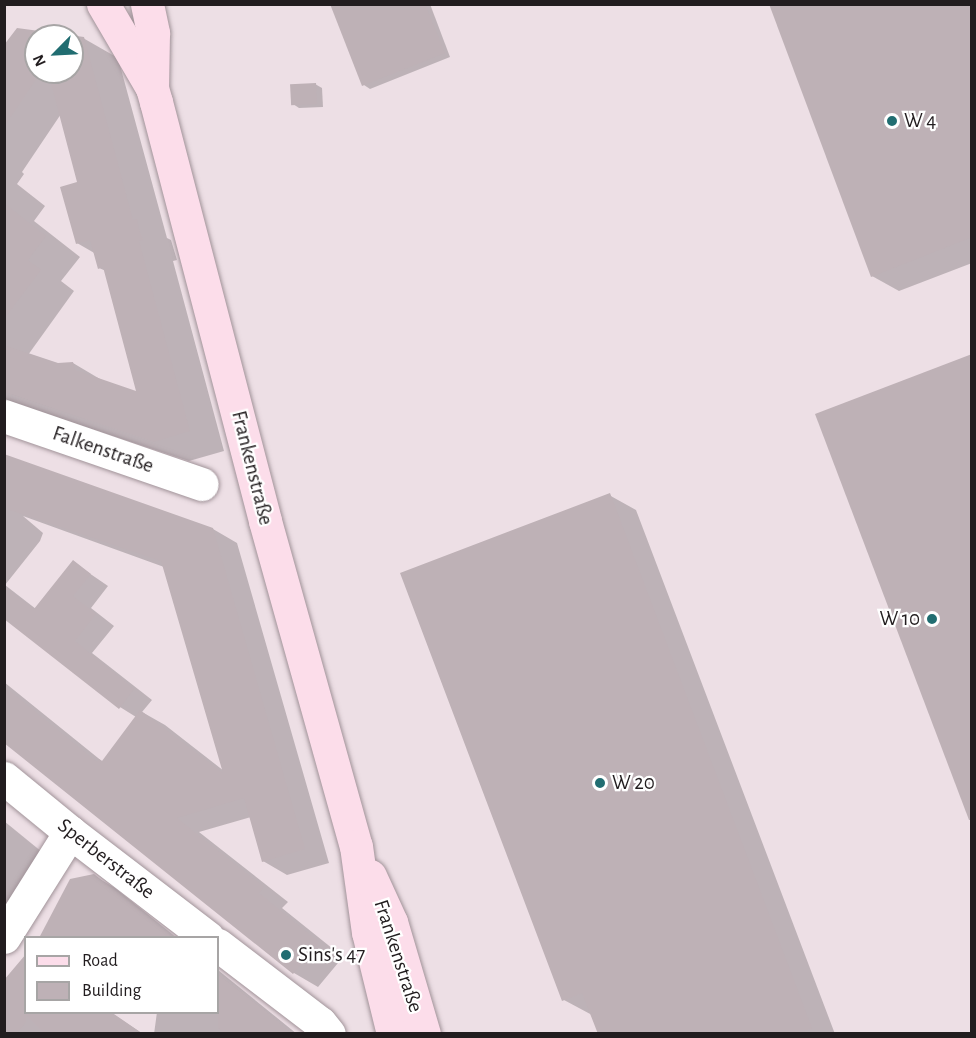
<!DOCTYPE html>
<html>
<head>
<meta charset="utf-8">
<style>
	body { margin:0 }
	#map { position:relative; width:976px; height:1038px; overflow:hidden; background:#eddfe5; font-family:"Alegreya Sans",sans-serif }
	div>[style] { position:absolute }
	.shadow>* { inset:0; background:#0003 }
	.building>* { inset:0; background:#beb1b6; transform-origin:0 0 }
	.roads { filter:drop-shadow(0 0 2px #a19399) drop-shadow(0 0 2px #a19399) }
	.street>* { height:33px; margin:-16.5px; padding:0 16.5px; transform-origin:16.5px; border-radius:16.5px; background:#fff }
	.primary>* { height:33px; margin:-16.5px; padding:0 16.5px; transform-origin:16.5px; border-radius:16.5px; background:#fcddea }
	.dots>* { width:16px; height:16px; translate:-50% -50%; box-sizing:border-box; border:3px solid #fff; border-radius:50% }
	span { translate:-50% -50%; white-space:nowrap; text-align:center; line-height:1.15; -webkit-text-stroke:4.5px #fff; paint-order:stroke }
	.poi-label { font-size:21px; color:#221d1f }
	.left { translate:0 -50%; text-align:left }
	.right { translate:-100% -50%; text-align:right }
	.street-label { font-size:21px; color:#221d1f }
	.frame { position:absolute; inset:0; border:6px solid #221d1f; pointer-events:none }
	.legend { position:absolute; left:24px; top:936px; width:195px; height:78px; box-sizing:border-box; background:#fff; border:2px solid #a7a5a5; margin:0; padding:8px 10px; list-style:none; font-size:18px; color:#221d1f }
	.legend li { display:flex; align-items:center; gap:12px; height:30px }
	.legend b { width:30px; border:2px solid #a7a5a5 }
	.north { position:absolute; left:24px; top:24px; width:60px; height:60px; box-sizing:border-box; background:#fff; border:2px solid #a7a5a5; border-radius:50%; rotate:246deg; font-size:16px; font-weight:700; line-height:24px; text-align:center; color:#221d1f }
	.north::after { content:''; display:block; margin:auto; width:21px; height:27px; background:#216d71; clip-path:polygon(50% 0,100% 100%,50% 72%,0 100%) }
</style>
</head>
<body>
<div id="map">
	<div class="shadow">
		<i style="clip-path:polygon(331px 4px,430px 4px,450px 57px,370px 89px,364px 85px)"></i>
		<i style="clip-path:polygon(972px 4px,972px 263px,899px 291px,872px 276px)"></i>
		<i style="clip-path:polygon(evenodd,17px 29px,67px 36px,36px 36px,36px 72px,72px 72px,72px 37px,83px 38px,118px 58px,167px 238px,171px 240px,177px 260px,173px 261px,224px 451px,189px 461px,4px 400px,4px 47px,17px 29px,61px 114px,78px 183px,77px 243px,96px 254px,99px 268px,106px 271px,138px 393px,105px 382px,73px 363px,58px 364px,28px 355px,74px 291px,61px 281px,80px 257px,34px 221px,45px 206px,17px 184px,24px 174px,22px 172px,61px 114px)"></i>
		<i style="clip-path:polygon(315px 84px,322px 88px,323px 107px,299px 108px,293px 104px)"></i>
		<i style="clip-path:polygon(evenodd,4px 456px,213px 529px,237px 543px,329px 863px,287px 875px,263px 861px,251px 817px,199px 832px,288px 902px,282px 908px,343px 957px,318px 987px,294px 973px,4px 741px,4px 682px,103px 762px,136px 717px,120px 707px,4px 617px,4px 456px,23px 516px,164px 567px,224px 771px,165px 725px,142px 712px,152px 700px,92px 653px,114px 626px,91px 608px,108px 586px,73px 562px,36px 609px,5px 585px,40px 541px,43px 533px,23px 516px)"></i>
		<i style="clip-path:polygon(609px 495px,636px 510px,835px 1034px,599px 1034px,592px 1015px,564px 1000px)"></i>
		<i style="clip-path:polygon(4px 821px,53px 861px,4px 927px)"></i>
		<i style="clip-path:polygon(93px 875px,115px 888px,177px 938px,40px 938px)"></i>
		<i style="clip-path:polygon(218px 970px,297px 1034px,154px 1034px,157px 1012px,218px 1012px)"></i>
		<i style="clip-path:polygon(26px 1012px,110px 1012px,143px 1034px,4px 1034px)"></i>
	</div>
	<div class="building">
		<i style="clip-path:polygon(330px 4px,425px 4px,445px 53px,362px 86px)"></i>
		<i style="clip-path:polygon(769px 4px,972px 4px,972px 237px,871px 277px)"></i>
		<i style="clip-path:polygon(17px 28px,84px 37px,133px 220px,137px 219px,139px 229px,143px 240px,139px 241px,190px 431px,154px 442px,4px 392px,4px 345px,58px 363px,73px 362px,75px 370px,136px 391px,103px 267px,98px 269px,90px 240px,76px 244px,60px 187px,77px 182px,48px 72px,72px 72px,72px 36px,36px 36px,36px 72px,41px 72px,4px 127px,4px 45px)"></i>
		<i style="left:316px;top:83px;width:21px;height:26px;rotate:87deg"></i>
		<i style="clip-path:polygon(4px 203px,46px 236px,28px 260px,41px 270px,4px 319px)"></i>
		<i style="clip-path:polygon(972px 354px,972px 820px,969px 820px,815px 414px)"></i>
		<i style="clip-path:polygon(4px 454px,213px 528px,305px 849px,262px 862px,244px 798px,177px 818px,264px 887px,259px 893px,319px 942px,293px 974px,4px 743px,4px 686px,97px 762px,99px 759px,102px 761px,140px 710px,223px 773px,161px 561px,4px 508px)"></i>
		<i style="clip-path:polygon(610px 493px,812px 1028px,797px 1034px,598px 1034px,582px 993px,562px 1001px,400px 573px)"></i>
		<i style="clip-path:polygon(73px 560px,91px 574px,73px 596px,96px 614px,75px 641px,134px 689px,119px 709px,4px 619px,4px 586px,34px 609px)"></i>
		<i style="clip-path:polygon(94px 874px,174px 938px,39px 938px,70px 879px)"></i>
		<i style="clip-path:polygon(26px 954px,26px 1012px,111px 1012px,143px 1034px,45px 1034px,26px 1015px,26px 1022px,16px 1034px,4px 1034px,4px 980px)"></i>
		<i style="clip-path:polygon(218px 974px,263px 1009px,293px 1034px,225px 1034px,218px 1028px)"></i>
	</div>
	<div class="roads">
		<div class="street">
			<i style="left:4px;top:416px;width:209px;rotate:19deg"></i>
			<i style="left:4px;top:778px;width:85px;rotate:39.3deg"></i>
			<i style="left:70px;top:832px;width:174px;rotate:37.5deg"></i>
			<i style="left:4px;top:937px;width:124px;rotate:-57.8deg"></i>
			<i style="left:218px;top:945px;width:128px;rotate:37.4deg"></i>
			<i style="left:320px;top:1023px;width:14px;rotate:51deg"></i>
		</div>
		<div class="primary">
			<i style="left:103px;top:4px;width:97px;rotate:59.7deg"></i>
			<i style="left:152px;top:88px;width:15px;rotate:74deg"></i>
			<i style="left:156px;top:102px;width:433px;rotate:75.4deg"></i>
			<i style="left:265px;top:521px;width:337px;rotate:74.4deg"></i>
			<i style="left:356px;top:846px;width:87px;rotate:82.1deg"></i>
			<i style="left:368px;top:932px;width:105px;rotate:76.2deg"></i>
			<i style="left:147px;top:4px;width:30px;rotate:78deg"></i>
			<i style="left:153px;top:33px;width:55px;rotate:91deg"></i>
			<i style="left:370px;top:876px;width:51px;rotate:65.5deg"></i>
			<i style="left:391px;top:922px;width:117px;rotate:73.6deg"></i>
		</div>
	</div>
	<div class="dots">
		<i style="left:892px;top:121px;background:#216d71"></i>
		<i style="left:932px;top:619px;background:#216d71"></i>
		<i style="left:600px;top:783px;background:#216d71"></i>
		<i style="left:286px;top:955px;background:#216d71"></i>
	</div>
	<div class="poi-label">
		<span class="left" style="left:904px;top:121px">W 4</span>
		<span class="right" style="left:920px;top:619px">W 10</span>
		<span class="left" style="left:612px;top:783px">W 20</span>
		<span class="left" style="left:298px;top:955px">Sins's 47</span>
	</div>
	<div class="street-label">
		<span style="left:103px;top:450px;rotate:19deg">Falkenstraße</span>
		<span style="left:252px;top:468px;rotate:76deg">Frankenstraße</span>
		<span style="left:106px;top:859px;rotate:38deg">Sperberstraße</span>
		<span style="left:398px;top:956px;rotate:72deg">Frankenstraße</span>
	</div>
	<div class="frame"></div>
	<ul class="legend">
	<li><b style="height:8px;background:#fcddea"></b>Road</li>
	<li><b style="height:16px;background:#beb1b6"></b>Building</li>
	</ul>
	<div class="north">N</div>
</div>
</body>
</html>
